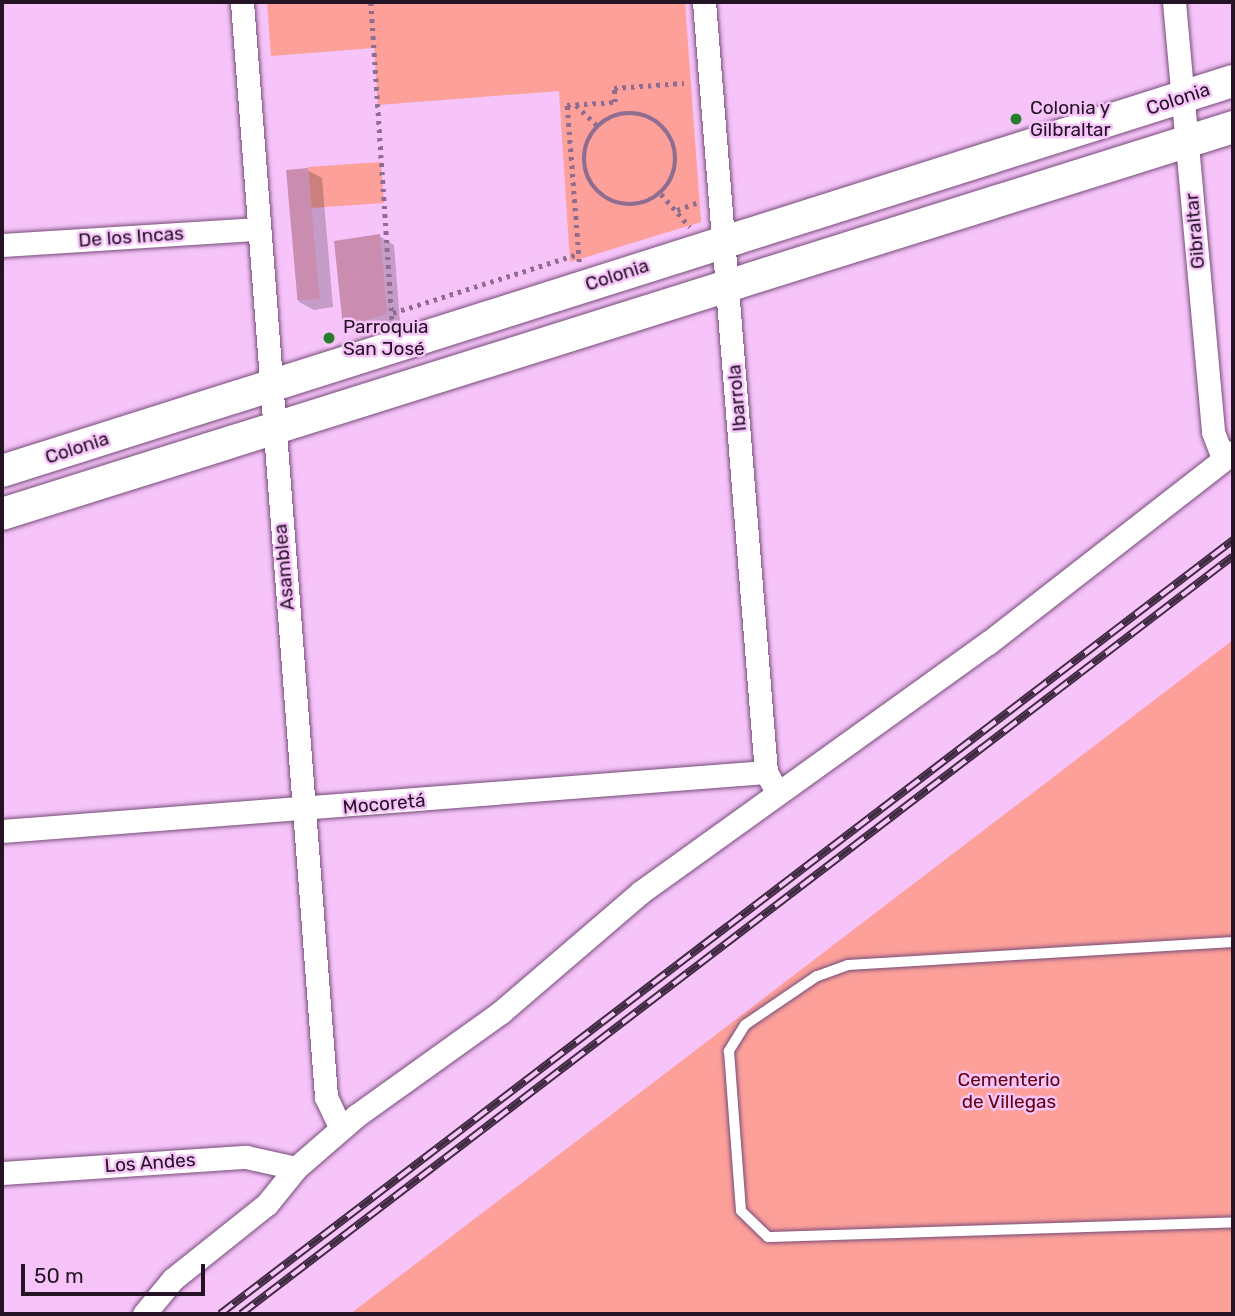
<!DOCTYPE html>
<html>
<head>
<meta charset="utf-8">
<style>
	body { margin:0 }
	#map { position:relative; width:1235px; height:1316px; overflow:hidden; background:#f6c4f9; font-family:Rubik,sans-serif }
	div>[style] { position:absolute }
	.green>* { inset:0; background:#fda09a; transform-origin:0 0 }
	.shadow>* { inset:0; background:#0003 }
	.building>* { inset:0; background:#ca8caf; transform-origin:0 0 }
	.path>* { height:4.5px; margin-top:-2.25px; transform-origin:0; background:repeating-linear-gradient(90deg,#8f6d91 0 3.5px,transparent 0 8.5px) }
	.path>.ring { margin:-2.25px; padding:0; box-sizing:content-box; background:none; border:4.5px solid #8f6d91; border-radius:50% }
	.roads { filter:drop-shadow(0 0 2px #764b79) drop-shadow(0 0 2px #764b79) }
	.lane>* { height:10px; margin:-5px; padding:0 5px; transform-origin:5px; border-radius:5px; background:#fff }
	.street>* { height:23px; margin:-11.5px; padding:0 11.5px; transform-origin:11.5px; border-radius:11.5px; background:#fff }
	.secondary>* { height:32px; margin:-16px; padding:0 16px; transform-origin:16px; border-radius:16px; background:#fff }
	.rail>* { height:8px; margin-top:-4px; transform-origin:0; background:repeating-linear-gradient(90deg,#f6c4f9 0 16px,#402a42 0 32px); box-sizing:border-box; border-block:2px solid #402a42 }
	.dots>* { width:19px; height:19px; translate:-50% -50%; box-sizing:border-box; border:4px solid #f6c4f9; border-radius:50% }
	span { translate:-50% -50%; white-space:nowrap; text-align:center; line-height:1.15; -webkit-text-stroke:5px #f6c4f9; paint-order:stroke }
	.street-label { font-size:19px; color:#241225 }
	.poi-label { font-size:19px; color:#241225 }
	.left { translate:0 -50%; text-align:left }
	.park-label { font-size:19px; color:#63000c }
	.frame { position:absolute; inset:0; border:4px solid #241225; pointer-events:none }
	.scale { position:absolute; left:21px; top:1264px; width:184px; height:32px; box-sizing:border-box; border:4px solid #241225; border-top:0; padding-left:9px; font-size:21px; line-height:24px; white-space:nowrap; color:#241225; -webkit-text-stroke:5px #f6c4f9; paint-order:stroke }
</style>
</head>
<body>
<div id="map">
	<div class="green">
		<i style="clip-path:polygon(267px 2px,685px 2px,701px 222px,570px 262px,559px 91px,378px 105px,374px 48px,271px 56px)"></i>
		<i style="left:381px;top:162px;width:41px;height:73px;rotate:86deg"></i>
		<i style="clip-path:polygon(1233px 640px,1233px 1314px,350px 1314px)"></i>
	</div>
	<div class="shadow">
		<i style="clip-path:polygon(307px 170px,322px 178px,333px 307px,314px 310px,299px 302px)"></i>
		<i style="clip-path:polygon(379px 236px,394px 245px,400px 322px,359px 334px,345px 326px)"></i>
	</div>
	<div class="building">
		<i style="left:308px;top:168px;width:131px;height:22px;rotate:85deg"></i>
		<i style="clip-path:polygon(380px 234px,387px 314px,343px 327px,334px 241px)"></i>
	</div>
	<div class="path">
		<i style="left:371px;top:2px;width:318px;rotate:86.2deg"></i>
		<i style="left:576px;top:105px;width:30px;rotate:44deg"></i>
		<i class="ring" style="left:584px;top:113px;width:87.5px;height:87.5px"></i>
		<i style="left:661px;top:194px;width:44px;rotate:48.7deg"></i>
		<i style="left:677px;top:210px;width:23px;rotate:-20deg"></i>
		<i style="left:579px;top:262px;width:157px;rotate:-94.4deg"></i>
		<i style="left:567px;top:105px;width:48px;rotate:-3.6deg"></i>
		<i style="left:615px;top:102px;width:14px;rotate:-94deg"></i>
		<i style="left:614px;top:88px;width:70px;rotate:-4.1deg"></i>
		<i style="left:393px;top:313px;width:194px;rotate:-17.7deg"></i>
	</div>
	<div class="roads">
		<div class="lane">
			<i style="left:1233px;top:942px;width:386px;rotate:176.6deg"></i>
			<i style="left:848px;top:965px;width:33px;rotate:160deg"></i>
			<i style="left:817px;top:976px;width:87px;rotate:145.8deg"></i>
			<i style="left:745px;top:1025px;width:31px;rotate:122deg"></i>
			<i style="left:729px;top:1051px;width:160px;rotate:85.7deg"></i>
			<i style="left:741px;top:1211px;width:37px;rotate:44deg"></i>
			<i style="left:768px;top:1237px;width:465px;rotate:-1.8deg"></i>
		</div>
		<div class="street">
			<i style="left:242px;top:2px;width:1098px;rotate:85.61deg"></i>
			<i style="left:326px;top:1097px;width:35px;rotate:65deg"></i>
			<i style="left:704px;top:2px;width:772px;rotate:85.4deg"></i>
			<i style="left:766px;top:772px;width:23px;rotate:61deg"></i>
			<i style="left:1174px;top:2px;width:432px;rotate:84.8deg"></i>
			<i style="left:1213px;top:432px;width:28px;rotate:69deg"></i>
			<i style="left:2px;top:245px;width:257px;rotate:-3.6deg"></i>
			<i style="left:2px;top:831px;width:766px;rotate:-4.42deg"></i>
			<i style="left:2px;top:1173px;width:245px;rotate:-3.8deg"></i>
			<i style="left:246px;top:1157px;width:51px;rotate:12.4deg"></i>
			<i style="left:144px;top:1314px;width:45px;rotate:-50.4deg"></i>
			<i style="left:173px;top:1279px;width:120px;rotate:-38.6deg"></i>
			<i style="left:267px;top:1204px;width:46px;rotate:-51.1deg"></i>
			<i style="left:296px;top:1168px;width:79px;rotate:-40.9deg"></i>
			<i style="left:356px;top:1116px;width:178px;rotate:-35.6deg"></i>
			<i style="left:501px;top:1012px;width:184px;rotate:-40.6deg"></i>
			<i style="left:641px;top:892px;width:427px;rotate:-35.7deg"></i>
			<i style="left:988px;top:643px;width:311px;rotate:-37.9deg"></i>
		</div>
		<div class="secondary">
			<i style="left:2px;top:471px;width:1291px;rotate:-17.58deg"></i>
			<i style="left:2px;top:514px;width:1290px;rotate:-17.45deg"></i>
		</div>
	</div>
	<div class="rail">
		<i style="left:220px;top:1314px;width:1275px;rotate:-37.38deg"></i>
		<i style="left:241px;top:1314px;width:1248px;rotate:-37.38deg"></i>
	</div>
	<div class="dots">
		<i style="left:1016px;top:119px;background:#267e2d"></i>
		<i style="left:329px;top:338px;background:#267e2d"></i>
	</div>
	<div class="street-label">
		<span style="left:1178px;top:99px;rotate:-18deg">Colonia</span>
		<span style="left:1195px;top:231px;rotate:-95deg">Gibraltar</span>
		<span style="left:131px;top:237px;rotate:-4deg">De los Incas</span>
		<span style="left:617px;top:275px;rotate:-18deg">Colonia</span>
		<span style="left:737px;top:398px;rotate:-95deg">Ibarrola</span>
		<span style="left:77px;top:448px;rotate:-18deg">Colonia</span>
		<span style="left:284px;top:567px;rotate:-95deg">Asamblea</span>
		<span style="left:384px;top:804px;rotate:-5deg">Mocoretá</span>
		<span style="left:150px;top:1163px;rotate:-4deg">Los Andes</span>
	</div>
	<div class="poi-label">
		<span class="left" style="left:1030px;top:119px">Colonia y<br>Gilbraltar</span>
		<span class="left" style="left:343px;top:338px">Parroquia<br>San José</span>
	</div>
	<div class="park-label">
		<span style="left:1009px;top:1091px">Cementerio<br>de Villegas</span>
	</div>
	<div class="frame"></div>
	<div class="scale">50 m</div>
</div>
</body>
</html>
